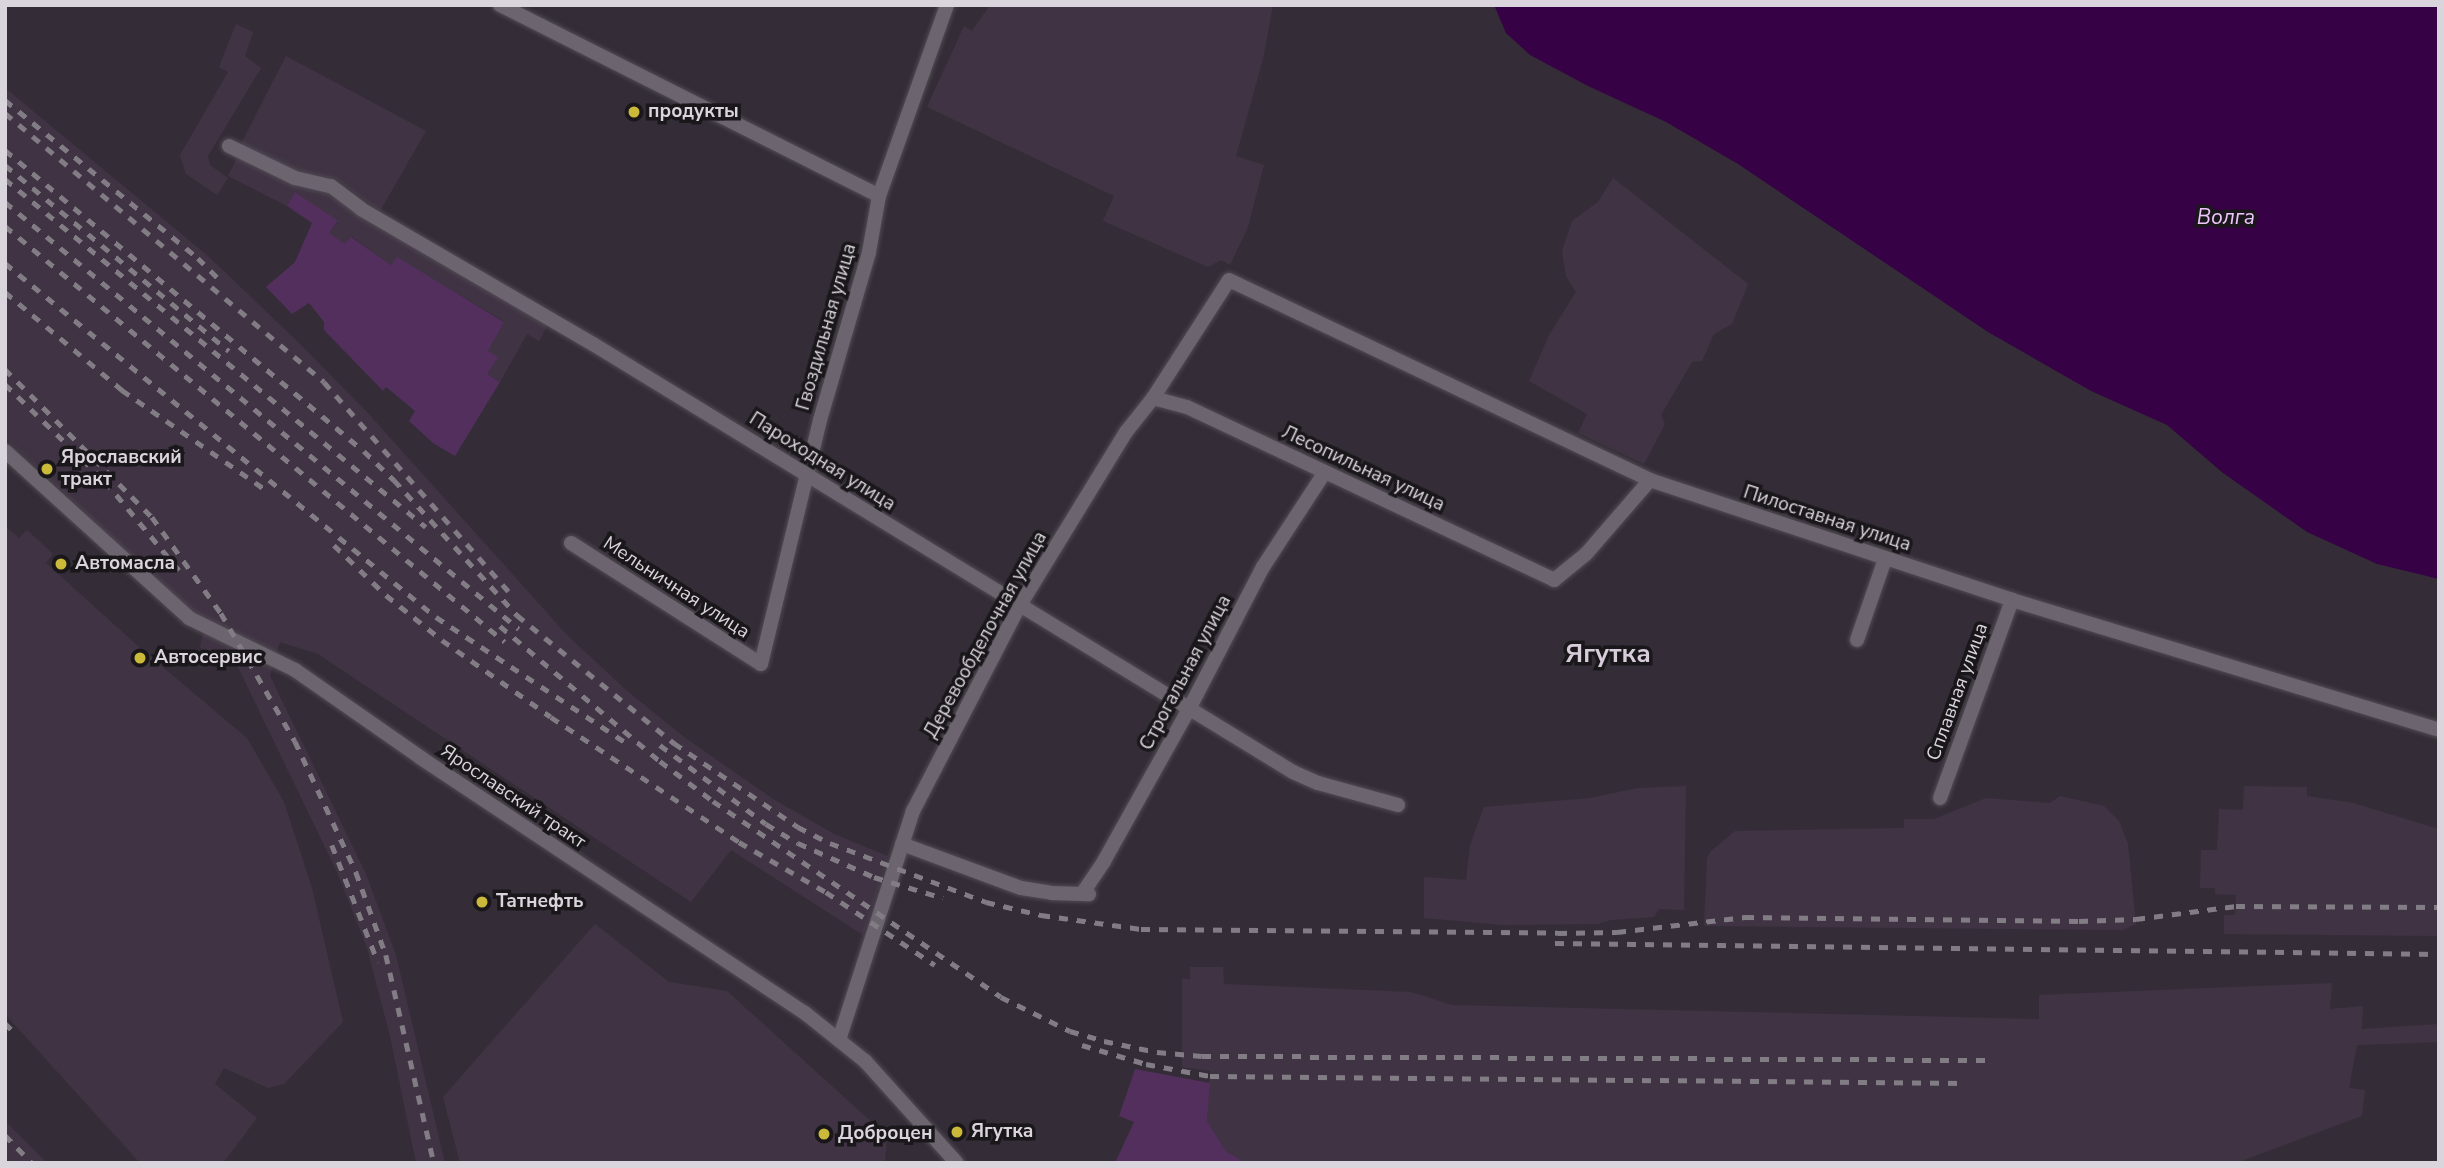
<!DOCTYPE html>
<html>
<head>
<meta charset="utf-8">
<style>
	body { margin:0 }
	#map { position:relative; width:2444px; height:1168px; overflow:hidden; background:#342d37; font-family:"Nunito Sans",sans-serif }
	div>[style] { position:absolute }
	.built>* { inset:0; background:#403444 }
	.green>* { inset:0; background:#522f5d }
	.water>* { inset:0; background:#360245 }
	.roads { filter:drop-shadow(0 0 2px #514b53) drop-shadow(0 0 2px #514b53) }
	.minor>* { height:14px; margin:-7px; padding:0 7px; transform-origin:7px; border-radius:7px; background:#6c646f }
	.rail>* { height:4.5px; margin-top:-2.25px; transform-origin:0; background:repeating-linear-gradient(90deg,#827c85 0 9px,transparent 0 18px) }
	.dots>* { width:19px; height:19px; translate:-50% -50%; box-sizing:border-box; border:4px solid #1a171b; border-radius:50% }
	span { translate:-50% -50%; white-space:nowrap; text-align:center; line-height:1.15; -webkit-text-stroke:7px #1a171b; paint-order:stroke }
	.poi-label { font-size:19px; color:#dad5dc; font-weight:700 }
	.left { translate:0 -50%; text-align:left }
	.street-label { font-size:19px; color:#dad5dc }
	.water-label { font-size:21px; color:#eec4fc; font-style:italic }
	.district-label { font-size:26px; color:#d7cdda; font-weight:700 }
	.frame { position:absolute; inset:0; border:7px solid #dad5dc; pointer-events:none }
</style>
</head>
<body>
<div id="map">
	<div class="built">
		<i style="clip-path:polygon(990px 5px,1273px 5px,1263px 59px,1236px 156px,1264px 165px,1248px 227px,1230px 265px,1221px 260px,1208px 267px,1103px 221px,1114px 196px,927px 107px,964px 26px,972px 31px)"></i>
		<i style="clip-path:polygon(236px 24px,253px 32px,245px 56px,261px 68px,208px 156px,210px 165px,228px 178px,217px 195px,186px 174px,180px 155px,228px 72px,219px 67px)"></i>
		<i style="clip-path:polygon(286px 56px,426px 131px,380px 211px,336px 179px,298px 172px,241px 144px)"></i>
		<i style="clip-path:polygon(5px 88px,208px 256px,298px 342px,366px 411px,567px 635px,626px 690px,684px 737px,773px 799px,836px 835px,888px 856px,863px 935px,731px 850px,691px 902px,318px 654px,280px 642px,270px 676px,366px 874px,396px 955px,445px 1163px,416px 1163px,390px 1036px,367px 948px,338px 874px,236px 663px,200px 648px,205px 620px,191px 612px,5px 437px)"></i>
		<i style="clip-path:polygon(238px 156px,323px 187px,548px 325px,539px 341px,527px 334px,500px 382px,487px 374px,488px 351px,504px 321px,397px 258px,391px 265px,352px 237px,345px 245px,329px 233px,338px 222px,295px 193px,287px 206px,228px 176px)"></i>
		<i style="clip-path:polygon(1613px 178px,1748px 284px,1732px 324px,1714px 334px,1702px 361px,1692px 362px,1661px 415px,1665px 424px,1644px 464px,1578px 433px,1587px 414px,1529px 381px,1549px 335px,1576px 292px,1566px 276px,1562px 251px,1572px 221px,1598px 202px)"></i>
		<i style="clip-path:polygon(5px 526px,19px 538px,27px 530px,53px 554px,46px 563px,140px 648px,247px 738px,284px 802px,312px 888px,343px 1022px,284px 1084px,268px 1088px,224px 1068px,215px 1084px,257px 1118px,223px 1163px,140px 1163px,5px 1014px)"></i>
		<i style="clip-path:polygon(1686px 786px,1684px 910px,1659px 909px,1654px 917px,1611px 920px,1597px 924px,1503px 925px,1424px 918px,1424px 877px,1466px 880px,1470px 845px,1484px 807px,1590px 798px,1638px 788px)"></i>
		<i style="clip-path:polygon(2244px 786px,2307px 787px,2307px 796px,2353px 803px,2439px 829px,2439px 936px,2224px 934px,2224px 915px,2235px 915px,2236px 895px,2215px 894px,2215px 888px,2200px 888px,2201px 850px,2217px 850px,2219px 809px,2243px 810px)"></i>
		<i style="clip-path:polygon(2060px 796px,2104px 806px,2119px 821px,2128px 844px,2136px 924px,2123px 930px,1704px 926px,1707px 858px,1710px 852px,1735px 831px,1904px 828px,1904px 819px,1934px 819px,1986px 798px,2050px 803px)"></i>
		<i style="clip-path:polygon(595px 924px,669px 982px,727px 991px,887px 1136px,885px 1163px,460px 1163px,443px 1097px)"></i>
		<i style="clip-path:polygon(1190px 967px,1223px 967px,1224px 984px,1411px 992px,1452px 1005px,2039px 1019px,2039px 995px,2332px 983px,2330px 1009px,2363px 1006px,2362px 1029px,2439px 1024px,2439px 1042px,2357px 1045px,2349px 1088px,2365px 1090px,2362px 1116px,2236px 1163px,1244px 1162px,1226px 1151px,1207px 1121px,1210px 1071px,1182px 1067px,1182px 979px,1190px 979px)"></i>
		<i style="clip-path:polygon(5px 1121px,47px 1163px,5px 1163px)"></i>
	</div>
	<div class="green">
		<i style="clip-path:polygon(295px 192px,338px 221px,329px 233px,345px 244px,351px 237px,391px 265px,397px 257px,504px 322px,488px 351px,498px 357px,487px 374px,500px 382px,455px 456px,433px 443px,409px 421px,415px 411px,386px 387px,383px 391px,324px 330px,324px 322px,309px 303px,292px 314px,266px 287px,295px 262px,312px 223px,287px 206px)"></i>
		<i style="clip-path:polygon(1135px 1069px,1210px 1083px,1207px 1121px,1226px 1151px,1244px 1162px,1357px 1163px,1115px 1163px,1134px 1122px,1119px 1116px)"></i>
	</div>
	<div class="water">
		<i style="clip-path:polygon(1494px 5px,2439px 5px,2439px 579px,2377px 564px,2307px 532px,2223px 473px,2167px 425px,2091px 391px,1988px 332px,1738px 164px,1666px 122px,1588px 86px,1530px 55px,1506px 33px)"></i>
	</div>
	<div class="roads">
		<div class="minor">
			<i style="left:500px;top:5px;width:424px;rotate:26.7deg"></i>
			<i style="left:229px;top:146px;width:73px;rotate:25.9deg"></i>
			<i style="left:295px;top:178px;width:37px;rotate:13deg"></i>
			<i style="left:331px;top:186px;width:38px;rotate:37deg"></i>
			<i style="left:361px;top:209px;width:268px;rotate:30.2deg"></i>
			<i style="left:593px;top:344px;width:820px;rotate:31.44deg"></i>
			<i style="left:1293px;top:772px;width:27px;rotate:24deg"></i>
			<i style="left:1318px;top:783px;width:83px;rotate:15.4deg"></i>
			<i style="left:1153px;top:398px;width:35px;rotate:15deg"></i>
			<i style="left:1187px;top:407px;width:406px;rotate:25.2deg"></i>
			<i style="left:1554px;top:580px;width:41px;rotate:-39.1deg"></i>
			<i style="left:1586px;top:554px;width:98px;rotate:-49.1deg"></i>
			<i style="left:5px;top:451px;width:248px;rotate:42.2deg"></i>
			<i style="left:189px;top:618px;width:118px;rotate:26.1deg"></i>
			<i style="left:295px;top:670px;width:154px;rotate:34.9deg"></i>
			<i style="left:421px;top:758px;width:461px;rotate:33.6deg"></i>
			<i style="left:805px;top:1013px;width:77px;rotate:38.7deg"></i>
			<i style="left:865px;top:1061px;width:137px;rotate:48deg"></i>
			<i style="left:571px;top:543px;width:225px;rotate:32.5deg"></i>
			<i style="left:761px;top:664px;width:251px;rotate:-76.4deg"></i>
			<i style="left:820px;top:420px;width:175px;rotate:-73.7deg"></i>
			<i style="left:869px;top:252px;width:57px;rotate:-79.9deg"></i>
			<i style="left:879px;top:196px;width:203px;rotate:-70.4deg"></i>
			<i style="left:1857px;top:640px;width:86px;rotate:-70.9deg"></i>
			<i style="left:1940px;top:798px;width:211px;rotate:-70deg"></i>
			<i style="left:902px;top:844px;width:127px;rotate:20.3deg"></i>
			<i style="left:1021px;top:888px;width:30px;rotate:9deg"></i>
			<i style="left:1051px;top:893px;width:38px;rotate:2deg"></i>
			<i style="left:1082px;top:894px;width:40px;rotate:-56deg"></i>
			<i style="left:1104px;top:861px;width:174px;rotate:-60.8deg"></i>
			<i style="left:1189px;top:709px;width:160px;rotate:-62.5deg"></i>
			<i style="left:1263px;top:567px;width:113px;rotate:-56.9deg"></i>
			<i style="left:839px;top:1040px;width:241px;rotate:-72.1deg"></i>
			<i style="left:913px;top:811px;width:232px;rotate:-62.6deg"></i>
			<i style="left:1020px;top:605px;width:203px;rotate:-58.5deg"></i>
			<i style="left:1126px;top:432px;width:43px;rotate:-51.5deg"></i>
			<i style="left:1153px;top:398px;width:140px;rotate:-57.2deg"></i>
			<i style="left:1229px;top:280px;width:466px;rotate:25.4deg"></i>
			<i style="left:1650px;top:480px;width:381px;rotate:18.3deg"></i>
			<i style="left:2012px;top:600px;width:446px;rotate:16.9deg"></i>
		</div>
	</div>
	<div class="rail">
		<i style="left:5px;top:100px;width:249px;rotate:39.3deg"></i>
		<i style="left:198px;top:258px;width:34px;rotate:45deg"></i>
		<i style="left:5px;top:113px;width:417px;rotate:40.1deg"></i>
		<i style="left:324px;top:382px;width:280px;rotate:48.6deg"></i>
		<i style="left:5px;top:150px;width:468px;rotate:40deg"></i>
		<i style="left:364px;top:451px;width:42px;rotate:44deg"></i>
		<i style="left:394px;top:480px;width:183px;rotate:47.7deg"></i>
		<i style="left:517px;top:615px;width:203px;rotate:39.2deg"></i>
		<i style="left:674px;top:743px;width:150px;rotate:34.1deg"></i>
		<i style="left:798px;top:827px;width:36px;rotate:27deg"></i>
		<i style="left:830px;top:843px;width:167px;rotate:20.7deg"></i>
		<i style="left:986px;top:902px;width:57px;rotate:13.3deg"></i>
		<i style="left:1041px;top:915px;width:101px;rotate:8deg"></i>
		<i style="left:1141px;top:929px;width:417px;rotate:0.5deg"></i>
		<i style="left:1558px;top:933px;width:59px;rotate:-1deg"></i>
		<i style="left:1617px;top:932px;width:129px;rotate:-6.7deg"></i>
		<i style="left:1745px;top:917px;width:334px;rotate:0.7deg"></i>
		<i style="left:2079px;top:921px;width:57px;rotate:-2deg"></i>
		<i style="left:2136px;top:919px;width:101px;rotate:-7.4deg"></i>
		<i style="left:2236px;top:906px;width:203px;rotate:0.3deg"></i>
		<i style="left:5px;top:165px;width:291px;rotate:39.7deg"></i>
		<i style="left:5px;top:179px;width:546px;rotate:39.58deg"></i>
		<i style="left:5px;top:202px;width:668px;rotate:39.72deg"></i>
		<i style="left:5px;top:226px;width:650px;rotate:39.76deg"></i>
		<i style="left:5px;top:263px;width:558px;rotate:39.4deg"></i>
		<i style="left:436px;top:617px;width:230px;rotate:33.5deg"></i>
		<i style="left:5px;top:292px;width:153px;rotate:39.9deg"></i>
		<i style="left:122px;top:390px;width:175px;rotate:34.8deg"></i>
		<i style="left:5px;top:369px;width:209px;rotate:45.2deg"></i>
		<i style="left:152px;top:517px;width:118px;rotate:54.3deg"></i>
		<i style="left:221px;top:613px;width:148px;rotate:60deg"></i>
		<i style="left:295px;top:741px;width:145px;rotate:65deg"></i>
		<i style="left:356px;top:872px;width:88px;rotate:70.1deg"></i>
		<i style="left:386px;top:955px;width:213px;rotate:77deg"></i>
		<i style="left:5px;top:384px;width:139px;rotate:44.1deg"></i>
		<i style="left:105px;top:481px;width:116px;rotate:50.3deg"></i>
		<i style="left:334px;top:545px;width:72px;rotate:43.9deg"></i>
		<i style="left:386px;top:595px;width:72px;rotate:38.8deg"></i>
		<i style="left:442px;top:640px;width:133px;rotate:35.2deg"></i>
		<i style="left:551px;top:717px;width:226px;rotate:33.6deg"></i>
		<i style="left:739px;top:842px;width:100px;rotate:29.9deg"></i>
		<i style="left:826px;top:892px;width:131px;rotate:33.8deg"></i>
		<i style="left:500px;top:626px;width:209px;rotate:40.2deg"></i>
		<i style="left:660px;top:761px;width:66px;rotate:37deg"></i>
		<i style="left:713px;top:801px;width:348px;rotate:34.2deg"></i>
		<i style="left:1001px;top:997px;width:77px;rotate:26.2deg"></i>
		<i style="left:1070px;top:1031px;width:35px;rotate:16deg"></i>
		<i style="left:1104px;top:1041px;width:54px;rotate:11.7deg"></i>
		<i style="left:1157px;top:1052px;width:45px;rotate:5.1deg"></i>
		<i style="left:1202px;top:1056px;width:792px;rotate:0.29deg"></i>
		<i style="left:660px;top:745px;width:132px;rotate:36.7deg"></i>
		<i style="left:766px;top:824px;width:37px;rotate:31deg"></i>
		<i style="left:798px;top:843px;width:83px;rotate:24.1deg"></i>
		<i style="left:874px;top:877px;width:72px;rotate:16.9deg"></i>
		<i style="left:332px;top:845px;width:126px;rotate:68.5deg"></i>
		<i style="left:1555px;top:943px;width:884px;rotate:0.71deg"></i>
		<i style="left:5px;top:1023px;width:16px;rotate:45deg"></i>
		<i style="left:1082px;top:1045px;width:67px;rotate:16.5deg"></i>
		<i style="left:1146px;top:1064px;width:65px;rotate:10.6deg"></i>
		<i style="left:1210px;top:1076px;width:755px;rotate:0.53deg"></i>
		<i style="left:5px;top:1135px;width:39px;rotate:46deg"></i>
	</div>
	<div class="dots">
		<i style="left:634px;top:112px;background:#cbb939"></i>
		<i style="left:47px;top:469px;background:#cbb939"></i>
		<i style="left:61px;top:564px;background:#cbb939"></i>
		<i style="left:140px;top:658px;background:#cbb939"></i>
		<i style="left:482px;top:902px;background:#cbb939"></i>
		<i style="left:957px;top:1132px;background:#cbb939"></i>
		<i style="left:824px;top:1134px;background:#cbb939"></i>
	</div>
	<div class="poi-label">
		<span class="left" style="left:648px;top:112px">продукты</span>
		<span class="left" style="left:61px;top:469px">Ярославский<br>тракт</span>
		<span class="left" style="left:75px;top:564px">Автомасла</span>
		<span class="left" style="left:154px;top:658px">Автосервис</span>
		<span class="left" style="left:496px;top:902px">Татнефть</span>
		<span class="left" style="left:971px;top:1132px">Ягутка</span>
		<span class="left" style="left:838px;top:1134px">Доброцен</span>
	</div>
	<div class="street-label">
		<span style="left:827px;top:327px;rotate:-74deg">Гвоздильная улица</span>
		<span style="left:822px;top:462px;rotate:32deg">Пароходная улица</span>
		<span style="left:1363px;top:469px;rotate:25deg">Лесопильная улица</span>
		<span style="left:1827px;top:519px;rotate:18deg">Пилоставная улица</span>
		<span style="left:676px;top:588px;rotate:33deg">Мельничная улица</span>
		<span style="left:986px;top:635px;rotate:-61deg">Деревообделочная улица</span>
		<span style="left:1186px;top:673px;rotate:-62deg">Строгальная улица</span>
		<span style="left:1958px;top:692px;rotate:-70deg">Сплавная улица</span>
		<span style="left:513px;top:797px;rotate:34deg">Ярославский тракт</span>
	</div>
	<div class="water-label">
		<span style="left:2226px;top:217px">Волга</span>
	</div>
	<div class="district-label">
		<span style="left:1608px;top:654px">Ягутка</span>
	</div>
	<div class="frame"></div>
</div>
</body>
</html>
